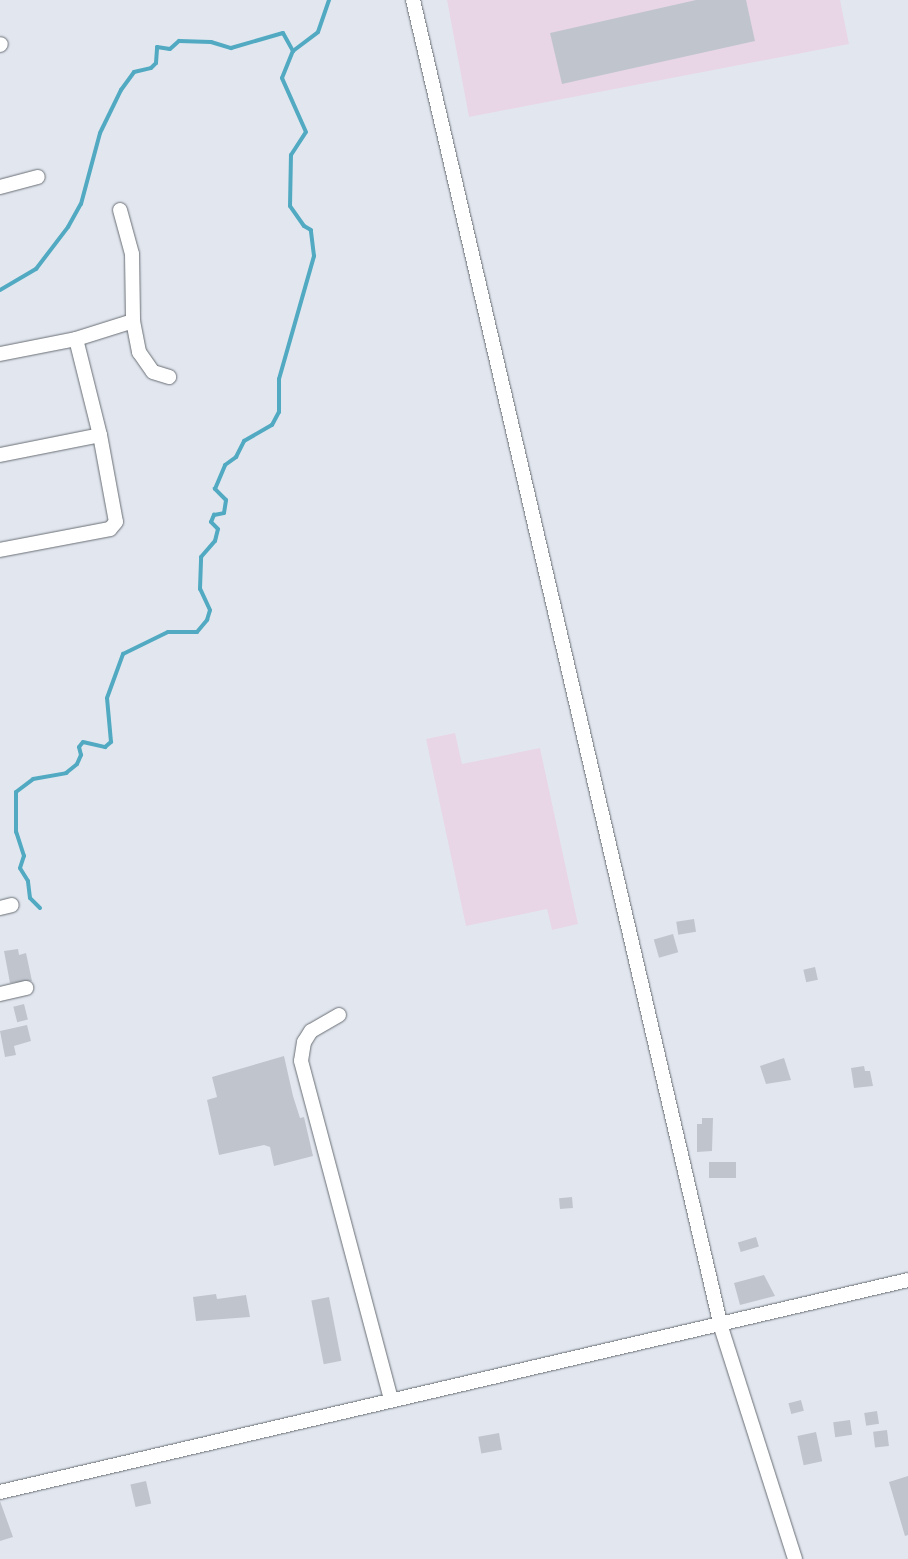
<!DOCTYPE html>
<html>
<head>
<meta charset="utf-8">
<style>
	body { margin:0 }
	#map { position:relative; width:908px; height:1559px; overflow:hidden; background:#e2e7ef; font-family:"Public Sans",sans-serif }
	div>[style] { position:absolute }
	.industrial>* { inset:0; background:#e8d6e7 }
	.stream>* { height:4px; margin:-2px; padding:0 2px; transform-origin:2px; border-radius:2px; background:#51aac2 }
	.building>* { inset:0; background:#c0c5cd; transform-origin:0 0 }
	.roads { filter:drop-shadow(0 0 1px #696e75) drop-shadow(0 0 1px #696e75) }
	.minor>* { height:14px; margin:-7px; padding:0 7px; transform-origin:7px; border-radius:7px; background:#fff }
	span { translate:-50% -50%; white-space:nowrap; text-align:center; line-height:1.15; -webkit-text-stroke:5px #fff; paint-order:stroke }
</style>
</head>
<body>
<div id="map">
	<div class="industrial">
		<i style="clip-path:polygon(447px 0,840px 0,849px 44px,469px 117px)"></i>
		<i style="clip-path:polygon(455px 733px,462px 764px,540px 748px,578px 924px,552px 930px,547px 909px,466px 926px,426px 739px)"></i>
	</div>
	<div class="stream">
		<i style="left:0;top:290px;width:42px;rotate:-30.3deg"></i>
		<i style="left:36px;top:269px;width:53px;rotate:-52.7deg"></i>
		<i style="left:68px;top:227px;width:26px;rotate:-61deg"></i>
		<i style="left:81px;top:204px;width:73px;rotate:-75deg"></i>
		<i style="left:100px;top:133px;width:48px;rotate:-64deg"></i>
		<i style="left:121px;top:90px;width:22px;rotate:-54deg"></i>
		<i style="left:134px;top:72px;width:17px;rotate:-13deg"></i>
		<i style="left:151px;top:68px;width:7px;rotate:-45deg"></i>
		<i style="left:156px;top:63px;width:16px;rotate:-86deg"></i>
		<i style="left:157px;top:47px;width:13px;rotate:9deg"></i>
		<i style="left:170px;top:49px;width:12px;rotate:-42deg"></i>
		<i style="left:179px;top:41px;width:32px;rotate:2deg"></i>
		<i style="left:211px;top:42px;width:21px;rotate:17deg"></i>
		<i style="left:231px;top:48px;width:54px;rotate:-16.1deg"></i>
		<i style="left:283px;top:33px;width:21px;rotate:61deg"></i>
		<i style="left:40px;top:908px;width:14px;rotate:-135deg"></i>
		<i style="left:30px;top:898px;width:17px;rotate:-97deg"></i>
		<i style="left:28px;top:881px;width:15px;rotate:-122deg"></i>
		<i style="left:20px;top:868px;width:13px;rotate:-72deg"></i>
		<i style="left:24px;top:856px;width:25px;rotate:-108deg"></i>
		<i style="left:16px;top:832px;width:40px;rotate:-90deg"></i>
		<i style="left:16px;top:792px;width:21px;rotate:-37deg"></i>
		<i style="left:33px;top:779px;width:34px;rotate:-10deg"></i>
		<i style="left:66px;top:773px;width:14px;rotate:-39deg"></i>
		<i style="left:77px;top:764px;width:10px;rotate:-66deg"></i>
		<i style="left:81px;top:755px;width:8px;rotate:-104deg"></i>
		<i style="left:79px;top:747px;width:6px;rotate:-51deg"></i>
		<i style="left:83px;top:742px;width:23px;rotate:13deg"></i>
		<i style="left:105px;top:747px;width:8px;rotate:-40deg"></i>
		<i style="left:111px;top:742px;width:44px;rotate:-95.2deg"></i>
		<i style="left:107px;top:698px;width:47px;rotate:-70deg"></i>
		<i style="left:123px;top:654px;width:50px;rotate:-26.1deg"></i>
		<i style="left:168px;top:632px;width:29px"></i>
		<i style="left:197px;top:632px;width:16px;rotate:-50deg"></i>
		<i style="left:207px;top:620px;width:10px;rotate:-73deg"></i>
		<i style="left:210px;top:610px;width:23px;rotate:-115deg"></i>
		<i style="left:200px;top:589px;width:32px;rotate:-88deg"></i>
		<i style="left:201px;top:557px;width:21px;rotate:-49deg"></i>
		<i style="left:215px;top:541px;width:12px;rotate:-76deg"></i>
		<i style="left:218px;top:529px;width:10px;rotate:-135deg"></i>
		<i style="left:211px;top:522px;width:8px;rotate:-67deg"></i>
		<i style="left:214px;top:515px;width:10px;rotate:-11deg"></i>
		<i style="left:224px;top:513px;width:13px;rotate:-81deg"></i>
		<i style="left:226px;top:500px;width:16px;rotate:-135deg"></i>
		<i style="left:215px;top:489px;width:26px;rotate:-67deg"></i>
		<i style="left:225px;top:465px;width:14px;rotate:-36deg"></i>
		<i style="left:236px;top:457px;width:18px;rotate:-63deg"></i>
		<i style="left:244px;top:441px;width:32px;rotate:-30deg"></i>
		<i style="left:272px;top:425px;width:15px;rotate:-62deg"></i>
		<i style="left:279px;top:412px;width:33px;rotate:-90deg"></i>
		<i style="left:279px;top:379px;width:128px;rotate:-74.1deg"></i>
		<i style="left:314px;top:256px;width:26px;rotate:-97deg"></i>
		<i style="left:311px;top:230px;width:8px;rotate:-150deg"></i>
		<i style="left:304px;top:226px;width:24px;rotate:-125deg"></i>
		<i style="left:290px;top:206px;width:51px;rotate:-88.9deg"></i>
		<i style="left:291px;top:155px;width:27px;rotate:-57deg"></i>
		<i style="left:306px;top:132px;width:59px;rotate:-114deg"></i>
		<i style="left:282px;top:78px;width:29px;rotate:-68deg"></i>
		<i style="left:293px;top:51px;width:31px;rotate:-37deg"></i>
		<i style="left:318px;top:32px;width:34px;rotate:-71deg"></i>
	</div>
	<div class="building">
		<i style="clip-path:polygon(696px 0,746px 0,755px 41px,562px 84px,550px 33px)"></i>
		<i style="left:694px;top:919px;width:13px;height:18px;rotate:81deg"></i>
		<i style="left:673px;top:934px;width:19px;height:20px;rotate:74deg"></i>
		<i style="clip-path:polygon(18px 949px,19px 955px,26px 953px,32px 981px,10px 983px,4px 951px)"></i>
		<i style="left:815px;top:967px;width:13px;height:12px;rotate:77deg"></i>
		<i style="left:24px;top:1004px;width:16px;height:11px;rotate:76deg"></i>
		<i style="clip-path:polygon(27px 1025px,31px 1041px,14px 1046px,16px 1055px,5px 1057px,0 1031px)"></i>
		<i style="clip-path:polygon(284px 1056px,293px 1096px,300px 1118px,304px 1117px,313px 1156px,274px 1166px,270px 1147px,264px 1145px,219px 1155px,207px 1100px,217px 1097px,212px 1077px)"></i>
		<i style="clip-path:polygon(784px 1058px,791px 1080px,766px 1084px,760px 1066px)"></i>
		<i style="clip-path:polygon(864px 1066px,865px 1071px,870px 1071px,873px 1086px,854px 1088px,851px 1068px)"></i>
		<i style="clip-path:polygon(702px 1118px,713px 1118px,712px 1151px,697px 1152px,697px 1124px,702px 1124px)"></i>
		<i style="left:736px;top:1162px;width:16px;height:27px;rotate:90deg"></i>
		<i style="left:572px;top:1197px;width:11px;height:13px;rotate:85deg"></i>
		<i style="left:756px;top:1237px;width:10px;height:19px;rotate:73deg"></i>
		<i style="clip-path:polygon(764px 1275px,775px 1296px,740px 1305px,734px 1283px)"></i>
		<i style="clip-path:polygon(216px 1294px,217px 1299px,246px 1295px,250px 1317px,196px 1321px,193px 1297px)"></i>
		<i style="left:329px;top:1297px;width:65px;height:18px;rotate:79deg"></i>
		<i style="left:801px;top:1400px;width:11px;height:13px;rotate:75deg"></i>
		<i style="left:877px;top:1411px;width:13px;height:13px;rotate:81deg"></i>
		<i style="left:850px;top:1420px;width:15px;height:17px;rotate:82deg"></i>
		<i style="left:887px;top:1430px;width:16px;height:14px;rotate:83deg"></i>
		<i style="left:816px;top:1432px;width:30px;height:19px;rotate:78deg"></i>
		<i style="left:499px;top:1433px;width:17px;height:21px;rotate:80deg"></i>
		<i style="clip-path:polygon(908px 1476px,908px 1535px,905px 1536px,889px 1482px)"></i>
		<i style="left:146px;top:1481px;width:23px;height:16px;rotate:77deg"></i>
		<i style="clip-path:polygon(0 1501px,13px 1537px,0 1541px)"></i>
	</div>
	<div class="roads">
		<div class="minor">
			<i style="left:413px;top:0;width:1362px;rotate:76.93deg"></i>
			<i style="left:721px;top:1327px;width:244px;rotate:72.3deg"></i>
			<i style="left:0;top:45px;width:1px;rotate:-45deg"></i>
			<i style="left:0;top:187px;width:39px;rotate:-15deg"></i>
			<i style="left:120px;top:210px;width:46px;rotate:74.7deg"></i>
			<i style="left:132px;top:254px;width:67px;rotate:89.1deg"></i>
			<i style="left:133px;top:321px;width:32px;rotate:79deg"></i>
			<i style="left:139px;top:352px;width:24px;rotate:55deg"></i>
			<i style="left:153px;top:372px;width:17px;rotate:17deg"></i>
			<i style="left:76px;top:339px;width:60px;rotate:-17.5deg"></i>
			<i style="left:0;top:354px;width:77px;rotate:-11.2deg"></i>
			<i style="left:76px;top:339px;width:99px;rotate:76deg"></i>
			<i style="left:100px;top:435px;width:88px;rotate:79.6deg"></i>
			<i style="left:116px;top:522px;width:9px;rotate:131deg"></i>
			<i style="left:110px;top:529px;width:112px;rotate:169.2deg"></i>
			<i style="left:0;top:455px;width:102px;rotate:-11.3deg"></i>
			<i style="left:0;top:908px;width:12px;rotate:-14deg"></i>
			<i style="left:0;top:994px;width:27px;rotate:-13deg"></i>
			<i style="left:339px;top:1015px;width:32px;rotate:150deg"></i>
			<i style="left:311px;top:1031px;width:13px;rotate:122deg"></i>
			<i style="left:304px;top:1042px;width:19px;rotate:99deg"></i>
			<i style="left:301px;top:1061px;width:350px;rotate:75.1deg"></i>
			<i style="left:0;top:1492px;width:932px;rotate:-13.14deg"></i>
		</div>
	</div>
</div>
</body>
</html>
